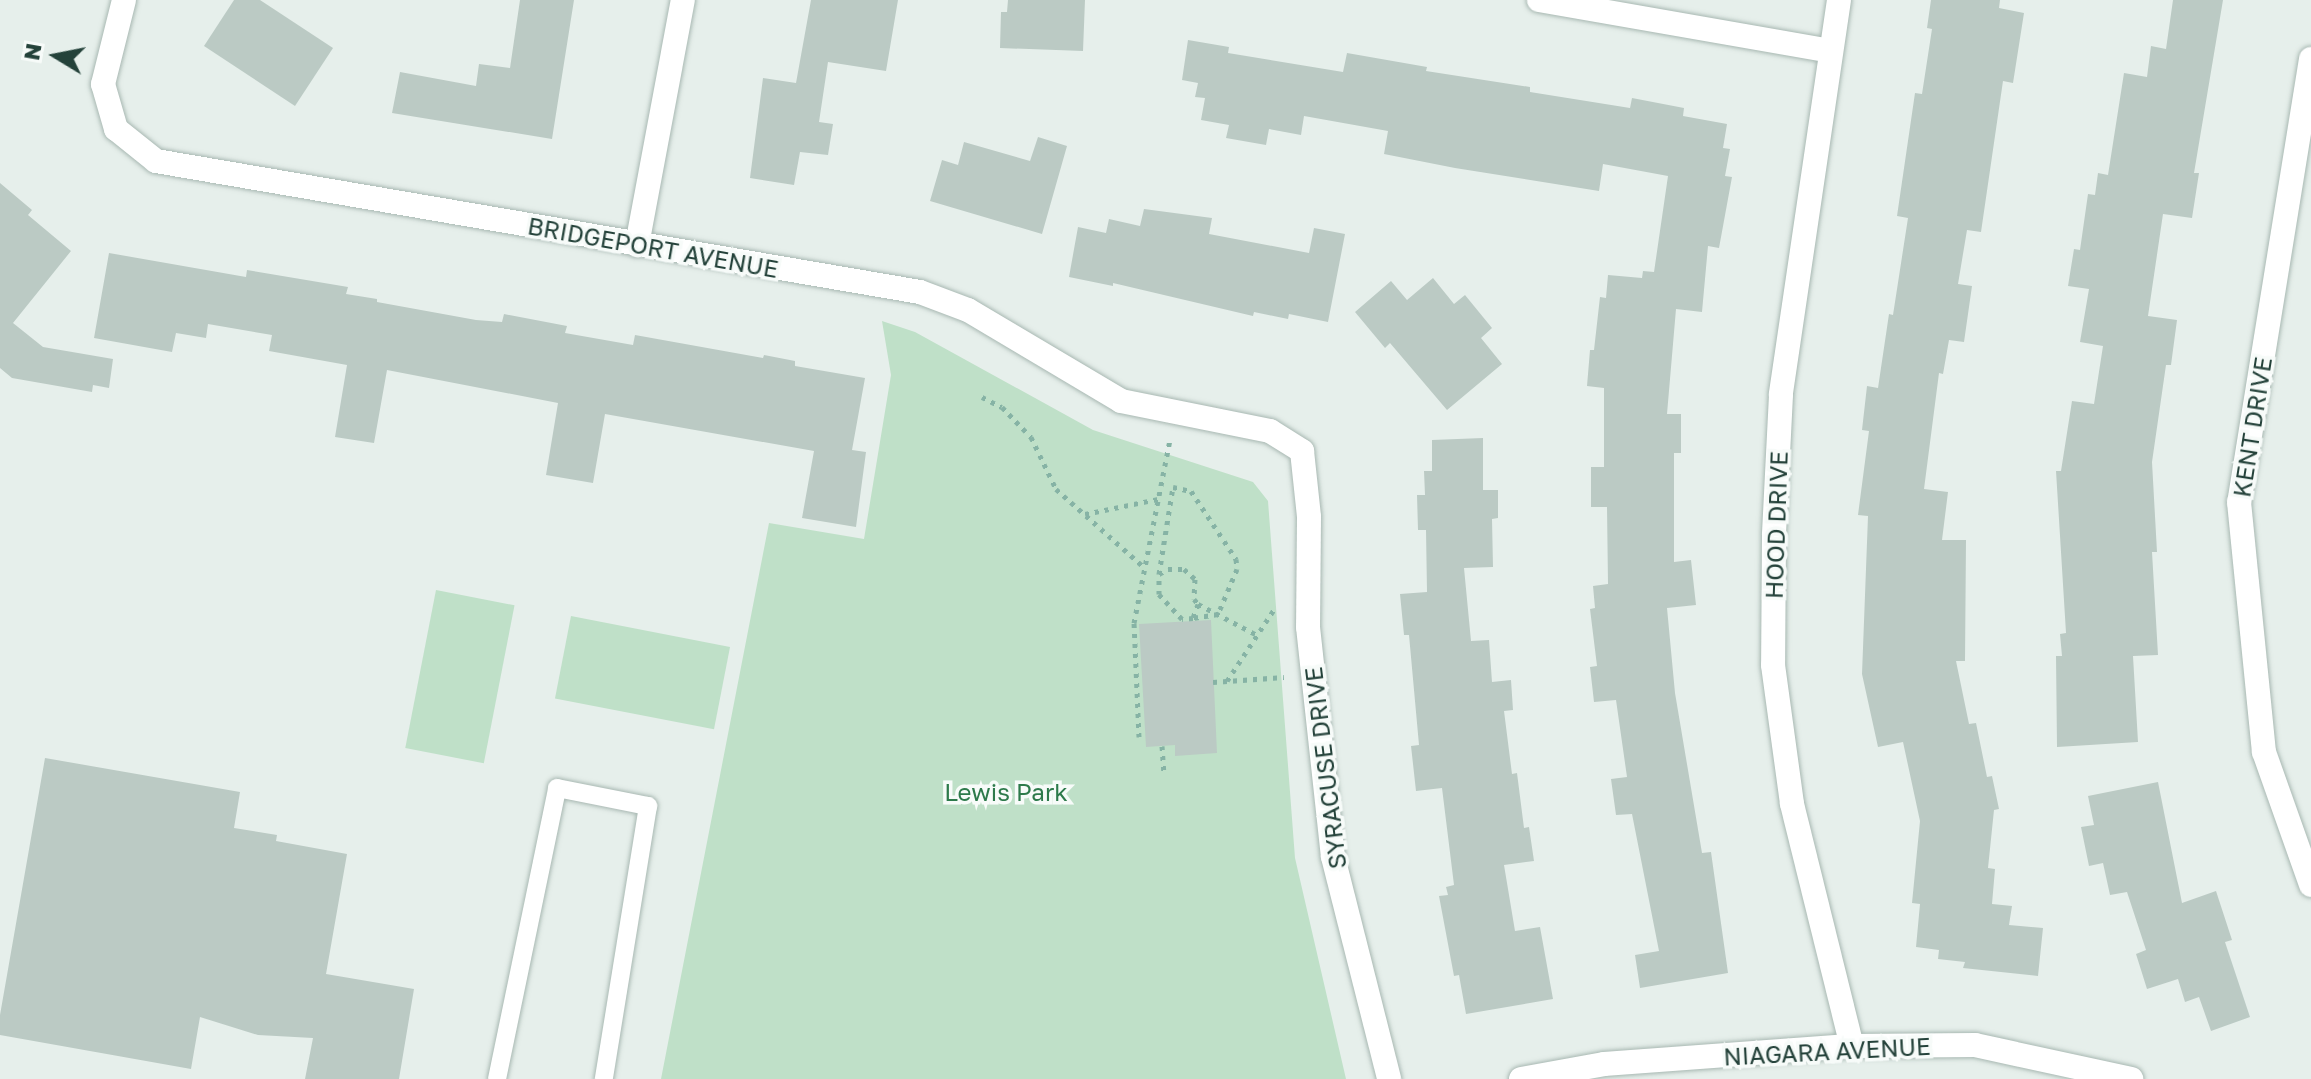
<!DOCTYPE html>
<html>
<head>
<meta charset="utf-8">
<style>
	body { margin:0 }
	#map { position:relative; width:2311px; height:1079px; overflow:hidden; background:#e6efeb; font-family:"Golos Text",sans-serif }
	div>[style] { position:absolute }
	.green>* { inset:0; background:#bfe0c8; transform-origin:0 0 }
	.building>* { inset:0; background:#bbcac4 }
	.path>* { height:5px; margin-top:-2.5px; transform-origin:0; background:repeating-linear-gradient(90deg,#86b3a5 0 4px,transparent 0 10px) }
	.roads { filter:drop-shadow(0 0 2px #a8b8b2) drop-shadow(0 0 2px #a8b8b2) }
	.service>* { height:18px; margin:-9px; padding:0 9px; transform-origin:9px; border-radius:9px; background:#fff }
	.minor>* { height:24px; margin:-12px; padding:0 12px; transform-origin:12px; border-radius:12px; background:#fff }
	span { translate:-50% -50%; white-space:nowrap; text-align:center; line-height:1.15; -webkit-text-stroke:7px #f7fbf9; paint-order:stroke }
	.street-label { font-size:24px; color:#24423a }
	.park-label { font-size:24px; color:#2d7a4b }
	.north { position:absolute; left:16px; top:16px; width:80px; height:80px; -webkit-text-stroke:6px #f7fbf9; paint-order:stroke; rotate:280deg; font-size:22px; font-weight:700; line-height:32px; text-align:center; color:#24423a }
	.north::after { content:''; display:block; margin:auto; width:28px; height:36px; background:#24423a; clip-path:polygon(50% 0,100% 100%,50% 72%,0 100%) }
</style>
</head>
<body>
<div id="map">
	<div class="green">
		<i style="clip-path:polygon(882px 321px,915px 332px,1093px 430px,1253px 482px,1268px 501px,1295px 858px,1346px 1079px,661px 1079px,769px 523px,864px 539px,891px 375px)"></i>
		<i style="left:436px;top:590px;width:80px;height:161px;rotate:11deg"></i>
		<i style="left:571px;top:616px;width:162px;height:84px;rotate:11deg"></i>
	</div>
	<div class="building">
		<i style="clip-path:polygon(234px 0,260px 0,333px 48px,295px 106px,204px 46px)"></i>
		<i style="clip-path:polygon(520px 0,574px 0,552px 139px,392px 113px,400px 72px,476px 86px,479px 64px,510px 68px)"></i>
		<i style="clip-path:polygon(811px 0,898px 0,886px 71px,828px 62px,819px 122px,833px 124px,828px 155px,800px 152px,794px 185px,750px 178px,763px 78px,796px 83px)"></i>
		<i style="clip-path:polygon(1008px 0,1085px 0,1083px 51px,1000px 48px,1001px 12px,1007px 12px)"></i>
		<i style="clip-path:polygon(1931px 0,2000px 0,1999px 8px,2024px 13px,2013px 83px,2003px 81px,1981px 232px,1967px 230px,1958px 284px,1972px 286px,1964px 342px,1949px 340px,1943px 374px,1939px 373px,1924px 489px,1948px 492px,1942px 540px,1966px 540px,1965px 661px,1956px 661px,1969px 724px,1976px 723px,1987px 777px,1992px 776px,1999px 809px,1994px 810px,1988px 868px,1995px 869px,1992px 904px,2012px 906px,2009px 925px,2043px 928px,2038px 976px,1963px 968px,1965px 962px,1938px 959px,1939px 950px,1916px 947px,1920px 904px,1912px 903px,1920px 821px,1903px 742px,1878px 747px,1862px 674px,1868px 516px,1858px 515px,1869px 431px,1862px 430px,1867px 386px,1878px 388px,1889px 314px,1893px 315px,1908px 218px,1897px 216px,1915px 93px,1922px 94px,1932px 29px,1927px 28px)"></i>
		<i style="clip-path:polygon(2173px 0,2223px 0,2194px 173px,2199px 173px,2192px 218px,2163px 214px,2148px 316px,2177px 320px,2171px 365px,2166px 365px,2152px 462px,2157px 552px,2152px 552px,2158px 655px,2133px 656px,2138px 742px,2057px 747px,2056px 656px,2062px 656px,2060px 634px,2066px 633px,2056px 471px,2061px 471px,2072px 401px,2094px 404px,2103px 346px,2080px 342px,2089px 289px,2068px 286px,2074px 249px,2080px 250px,2088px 194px,2095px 195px,2098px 173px,2108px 175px,2124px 73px,2147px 77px,2151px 46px,2166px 49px)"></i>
		<i style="clip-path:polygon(1188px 40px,1229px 47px,1228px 53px,1343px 72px,1347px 53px,1427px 67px,1426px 71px,1530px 87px,1530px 92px,1630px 108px,1632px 98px,1684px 108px,1683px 116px,1727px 124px,1723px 148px,1730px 149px,1725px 176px,1732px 177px,1719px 248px,1708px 246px,1702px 312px,1676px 309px,1667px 414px,1681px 414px,1681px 453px,1674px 453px,1674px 562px,1691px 560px,1696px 605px,1667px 608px,1675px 693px,1702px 853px,1711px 852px,1728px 973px,1640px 988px,1635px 955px,1659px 951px,1632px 814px,1616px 815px,1611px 779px,1627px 777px,1616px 700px,1594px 702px,1590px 667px,1597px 666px,1590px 609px,1595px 608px,1593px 586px,1608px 584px,1607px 507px,1591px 507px,1591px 467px,1604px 467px,1604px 388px,1587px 386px,1590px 350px,1594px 350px,1600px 297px,1606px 298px,1608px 275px,1642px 278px,1643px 271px,1654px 272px,1668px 176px,1603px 164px,1599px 191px,1455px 168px,1384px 154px,1388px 131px,1304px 116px,1301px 135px,1269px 129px,1266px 145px,1226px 138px,1229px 125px,1201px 120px,1205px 98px,1195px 97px,1198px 83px,1182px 80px)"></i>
		<i style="clip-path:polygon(1038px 137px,1067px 146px,1042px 234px,930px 201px,942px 160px,958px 165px,964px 142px,1030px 161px)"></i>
		<i style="clip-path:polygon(0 183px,32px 210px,28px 215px,71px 251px,13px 323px,43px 347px,113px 359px,109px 388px,93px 385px,92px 392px,12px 378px,0 368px)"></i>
		<i style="clip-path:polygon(1144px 209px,1212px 218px,1209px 234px,1309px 253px,1314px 228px,1345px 234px,1328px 322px,1289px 314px,1288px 319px,1254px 312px,1253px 316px,1113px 283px,1113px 286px,1069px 277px,1078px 227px,1106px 233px,1109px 219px,1140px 226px)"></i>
		<i style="clip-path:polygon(109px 253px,246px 277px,247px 270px,348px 287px,346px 294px,377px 299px,377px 302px,476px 320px,502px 322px,504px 314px,567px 326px,565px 333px,633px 345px,635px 335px,763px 358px,764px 355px,795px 361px,795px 366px,865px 378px,852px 450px,866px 452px,856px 527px,802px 518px,814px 451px,605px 414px,593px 483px,546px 475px,558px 403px,387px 370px,374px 443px,335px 437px,347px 365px,269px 351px,272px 335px,208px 324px,206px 338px,176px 333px,172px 352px,94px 338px)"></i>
		<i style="clip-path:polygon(1433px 278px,1454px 304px,1465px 295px,1492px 328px,1481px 338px,1502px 364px,1447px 410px,1390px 343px,1385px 348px,1355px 312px,1391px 281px,1407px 300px)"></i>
		<i style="clip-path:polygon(1483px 438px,1483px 490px,1498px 490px,1498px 518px,1492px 519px,1493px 567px,1464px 568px,1471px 641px,1489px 640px,1492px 682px,1511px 680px,1513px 710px,1504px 711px,1512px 774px,1517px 773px,1524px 828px,1529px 827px,1534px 861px,1504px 865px,1515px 931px,1540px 927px,1553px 999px,1466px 1014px,1459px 975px,1454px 976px,1439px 896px,1448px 895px,1446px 887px,1454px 885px,1442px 788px,1416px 791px,1411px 746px,1419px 745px,1409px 635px,1404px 635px,1400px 594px,1427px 592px,1426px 530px,1418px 530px,1417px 495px,1425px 495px,1424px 471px,1432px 471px,1432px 440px)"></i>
		<i style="clip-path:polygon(1211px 620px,1217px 753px,1175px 756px,1175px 745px,1146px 747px,1139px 624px)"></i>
		<i style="clip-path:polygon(45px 758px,240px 792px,234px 828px,277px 835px,276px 841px,347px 854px,326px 974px,414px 989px,399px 1079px,305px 1079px,313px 1038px,258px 1035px,200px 1017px,191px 1069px,0 1035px,0 1015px)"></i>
		<i style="clip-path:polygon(2158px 782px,2182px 903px,2216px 891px,2232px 940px,2225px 942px,2250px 1017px,2211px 1031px,2199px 997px,2185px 1002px,2178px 979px,2147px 989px,2136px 954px,2146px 950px,2127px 892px,2110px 895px,2103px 863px,2089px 866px,2081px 827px,2094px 825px,2088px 796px)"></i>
	</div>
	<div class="path">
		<i style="left:982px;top:397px;width:22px;rotate:27deg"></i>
		<i style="left:1002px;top:407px;width:42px;rotate:46deg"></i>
		<i style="left:1031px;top:437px;width:58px;rotate:64.3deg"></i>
		<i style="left:1056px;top:489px;width:118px;rotate:41.6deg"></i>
		<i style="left:1085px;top:514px;width:75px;rotate:-11.6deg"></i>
		<i style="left:1168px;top:569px;width:16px"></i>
		<i style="left:1184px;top:569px;width:15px;rotate:42deg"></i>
		<i style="left:1195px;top:579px;width:20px;rotate:93deg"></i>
		<i style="left:1194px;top:599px;width:6px;rotate:51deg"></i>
		<i style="left:1198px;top:604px;width:15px;rotate:110deg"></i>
		<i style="left:1193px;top:618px;width:11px;rotate:175deg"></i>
		<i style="left:1182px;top:619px;width:34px;rotate:-133deg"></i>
		<i style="left:1159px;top:594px;width:20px;rotate:-90deg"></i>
		<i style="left:1159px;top:574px;width:10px;rotate:-29deg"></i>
		<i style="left:1159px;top:574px;width:88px;rotate:-80.9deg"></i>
		<i style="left:1173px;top:487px;width:18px;rotate:13deg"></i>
		<i style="left:1191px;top:491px;width:82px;rotate:56.5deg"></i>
		<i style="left:1236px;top:559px;width:10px;rotate:84deg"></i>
		<i style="left:1237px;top:569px;width:49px;rotate:112.9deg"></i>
		<i style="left:1218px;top:614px;width:25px;rotate:171deg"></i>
		<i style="left:1198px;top:604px;width:67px;rotate:27.7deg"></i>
		<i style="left:1227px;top:681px;width:87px;rotate:-56.7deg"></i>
		<i style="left:1213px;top:682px;width:71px;rotate:-4deg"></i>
		<i style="left:1139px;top:737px;width:114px;rotate:-92.5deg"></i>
		<i style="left:1134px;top:623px;width:187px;rotate:-78.9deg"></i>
		<i style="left:1162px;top:746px;width:29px;rotate:86deg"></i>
	</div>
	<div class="roads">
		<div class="service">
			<i style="left:497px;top:1079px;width:297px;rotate:-78.3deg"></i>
			<i style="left:557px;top:788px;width:93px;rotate:11.2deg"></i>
			<i style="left:648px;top:806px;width:277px;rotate:99.2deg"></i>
		</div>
		<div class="minor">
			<i style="left:124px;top:0;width:87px;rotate:104deg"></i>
			<i style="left:103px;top:84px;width:47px;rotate:73.9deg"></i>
			<i style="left:116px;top:129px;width:51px;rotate:38.7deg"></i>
			<i style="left:156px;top:161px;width:775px;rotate:9.73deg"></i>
			<i style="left:920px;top:292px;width:51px;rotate:20.6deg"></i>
			<i style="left:968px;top:310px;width:178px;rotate:30.7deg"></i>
			<i style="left:1121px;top:401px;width:152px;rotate:11.4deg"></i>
			<i style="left:1270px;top:431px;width:38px;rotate:32deg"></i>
			<i style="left:1302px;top:451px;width:66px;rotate:83.9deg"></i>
			<i style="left:1309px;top:517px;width:110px;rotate:90.5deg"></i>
			<i style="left:1308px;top:627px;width:231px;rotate:83.8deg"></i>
			<i style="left:1333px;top:857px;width:229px;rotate:75.8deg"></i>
			<i style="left:1539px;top:0;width:296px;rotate:9.9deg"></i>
			<i style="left:1839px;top:0;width:399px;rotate:98.4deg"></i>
			<i style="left:1781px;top:395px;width:140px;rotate:92.9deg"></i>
			<i style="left:1774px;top:535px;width:130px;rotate:90.4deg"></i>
			<i style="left:1773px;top:665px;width:140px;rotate:82.2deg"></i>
			<i style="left:1792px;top:804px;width:249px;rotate:76.1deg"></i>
			<i style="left:2311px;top:59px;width:449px;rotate:99.2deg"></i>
			<i style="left:2239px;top:502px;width:251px;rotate:84.3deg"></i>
			<i style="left:2264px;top:752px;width:141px;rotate:70.5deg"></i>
			<i style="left:637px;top:245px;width:249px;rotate:-79.4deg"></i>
			<i style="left:1521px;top:1079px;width:84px;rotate:-10.2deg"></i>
			<i style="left:1604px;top:1064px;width:249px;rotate:-4.2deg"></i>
			<i style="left:1852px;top:1046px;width:123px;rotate:-0.5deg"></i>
			<i style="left:1975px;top:1045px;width:160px;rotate:12.3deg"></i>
		</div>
	</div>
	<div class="street-label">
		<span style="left:653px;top:247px;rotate:10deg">BRIDGEPORT AVENUE</span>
		<span style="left:2252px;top:427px;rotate:-81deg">KENT DRIVE</span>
		<span style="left:1776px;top:525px;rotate:-88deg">HOOD DRIVE</span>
		<span style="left:1325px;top:768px;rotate:-97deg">SYRACUSE DRIVE</span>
		<span style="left:1827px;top:1051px;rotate:-3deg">NIAGARA AVENUE</span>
	</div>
	<div class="park-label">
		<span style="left:1006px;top:792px">Lewis Park</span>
	</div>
	<div class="north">N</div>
</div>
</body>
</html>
